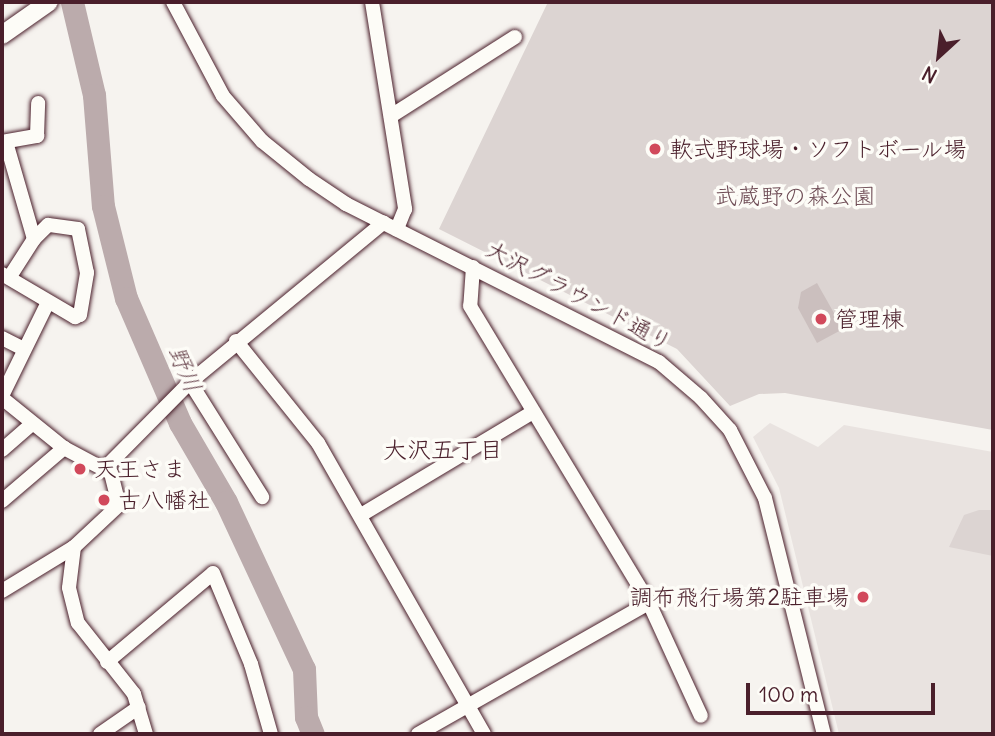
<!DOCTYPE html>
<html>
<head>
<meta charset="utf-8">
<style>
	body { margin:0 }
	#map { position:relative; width:995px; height:736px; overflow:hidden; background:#f6f3ef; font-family:Delius,"Klee One",sans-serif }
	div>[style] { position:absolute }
	.built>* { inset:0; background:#e9e3e0 }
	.green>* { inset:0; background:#dcd4d2 }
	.river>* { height:23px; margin:-11.5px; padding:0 11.5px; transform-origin:11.5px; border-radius:11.5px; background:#bbabac }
	.building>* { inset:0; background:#cbbfbe }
	.roads { filter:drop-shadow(0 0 2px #4a1f2b) drop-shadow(0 0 2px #4a1f2b) }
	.minor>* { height:14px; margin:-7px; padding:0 7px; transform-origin:7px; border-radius:7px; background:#fdfcf7 }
	.major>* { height:18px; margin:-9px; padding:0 9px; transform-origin:9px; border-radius:9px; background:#fdfcf7 }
	.dots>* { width:19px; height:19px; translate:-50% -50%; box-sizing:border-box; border:4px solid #fdfcf7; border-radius:50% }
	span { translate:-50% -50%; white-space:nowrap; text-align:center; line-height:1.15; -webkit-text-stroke:7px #fdfcf7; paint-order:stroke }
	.poi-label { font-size:23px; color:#4a1f2b }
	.left { translate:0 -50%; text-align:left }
	.right { translate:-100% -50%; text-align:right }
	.park-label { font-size:23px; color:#6e4c55 }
	.street-label { font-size:23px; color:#4a1f2b }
	.water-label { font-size:24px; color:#725058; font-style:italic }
	.neighbourhood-label { font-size:24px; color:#4a1f2b }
	.frame { position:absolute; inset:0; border:4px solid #4a1f2b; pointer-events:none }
	.north { position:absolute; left:904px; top:21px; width:70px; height:70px; -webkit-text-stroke:5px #fdfcf7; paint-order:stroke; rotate:207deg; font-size:19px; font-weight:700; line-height:28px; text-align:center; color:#4a1f2b }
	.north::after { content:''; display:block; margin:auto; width:24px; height:32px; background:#4a1f2b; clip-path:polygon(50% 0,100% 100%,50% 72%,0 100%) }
	.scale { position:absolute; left:746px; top:683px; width:189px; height:32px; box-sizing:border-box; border:4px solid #4a1f2b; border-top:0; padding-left:9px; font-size:21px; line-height:24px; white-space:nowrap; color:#4a1f2b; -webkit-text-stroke:5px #fdfcf7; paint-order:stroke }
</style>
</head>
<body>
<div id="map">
	<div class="built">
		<i style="clip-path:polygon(770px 423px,818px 447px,844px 425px,993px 452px,993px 734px,839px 734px,779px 488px,753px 437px)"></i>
	</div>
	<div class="green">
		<i style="clip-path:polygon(548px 2px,993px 2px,993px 430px,785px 393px,759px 394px,730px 406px,677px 349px,439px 229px)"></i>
		<i style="clip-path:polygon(979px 510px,993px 510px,993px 556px,949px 547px,964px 515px)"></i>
	</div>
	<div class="river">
		<i style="left:72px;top:2px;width:96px;rotate:76.7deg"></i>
		<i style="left:94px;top:95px;width:111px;rotate:85.4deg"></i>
		<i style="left:103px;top:206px;width:95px;rotate:76deg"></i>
		<i style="left:126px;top:298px;width:136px;rotate:66.6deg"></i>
		<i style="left:180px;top:423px;width:91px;rotate:59.8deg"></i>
		<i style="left:226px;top:502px;width:184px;rotate:65deg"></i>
		<i style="left:304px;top:669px;width:48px;rotate:87.6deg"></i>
		<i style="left:306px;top:717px;width:18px;rotate:68deg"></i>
	</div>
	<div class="building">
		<i style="clip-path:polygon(817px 283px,843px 329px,817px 343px,798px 308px,801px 292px)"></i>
	</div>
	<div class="roads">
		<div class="minor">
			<i style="left:173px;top:2px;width:106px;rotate:62deg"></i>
			<i style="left:223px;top:96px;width:60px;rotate:49.1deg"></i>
			<i style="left:262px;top:141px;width:60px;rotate:39deg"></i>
			<i style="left:309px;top:179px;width:45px;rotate:34deg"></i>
			<i style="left:346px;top:204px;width:351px;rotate:26.8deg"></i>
			<i style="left:659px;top:362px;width:55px;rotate:40.6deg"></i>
			<i style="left:701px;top:398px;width:43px;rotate:47.8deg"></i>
			<i style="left:730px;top:430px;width:76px;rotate:62.8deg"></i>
			<i style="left:765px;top:498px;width:243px;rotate:76deg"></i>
			<i style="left:372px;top:2px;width:210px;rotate:80.9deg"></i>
			<i style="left:405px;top:209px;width:22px;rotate:112deg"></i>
			<i style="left:391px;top:116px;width:147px;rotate:-32.5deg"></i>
			<i style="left:2px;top:142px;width:36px;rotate:-10deg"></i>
			<i style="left:37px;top:136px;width:33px;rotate:-88deg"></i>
			<i style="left:6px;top:142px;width:101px;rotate:73.9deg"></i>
			<i style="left:34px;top:239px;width:46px;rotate:122.7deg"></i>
			<i style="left:473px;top:267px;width:39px;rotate:94deg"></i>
			<i style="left:470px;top:306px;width:347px;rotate:58.9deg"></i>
			<i style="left:649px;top:603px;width:124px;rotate:65.3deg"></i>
			<i style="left:2px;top:274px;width:85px;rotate:30.5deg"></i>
			<i style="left:75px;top:317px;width:5px;rotate:-22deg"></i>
			<i style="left:80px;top:315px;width:43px;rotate:-80.5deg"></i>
			<i style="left:87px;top:273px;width:45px;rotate:-101.6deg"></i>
			<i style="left:78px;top:229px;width:30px;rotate:-172deg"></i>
			<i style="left:48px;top:225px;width:20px;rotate:135deg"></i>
			<i style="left:2px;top:338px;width:25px;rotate:27deg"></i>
			<i style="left:236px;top:341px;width:131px;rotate:51.2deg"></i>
			<i style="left:318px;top:443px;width:335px;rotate:60.3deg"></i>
			<i style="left:190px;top:382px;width:136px;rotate:57.9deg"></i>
			<i style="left:2px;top:396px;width:105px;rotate:-63.9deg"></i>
			<i style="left:2px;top:398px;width:80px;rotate:38.9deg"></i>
			<i style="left:64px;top:448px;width:53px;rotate:28deg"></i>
			<i style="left:111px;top:473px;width:33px;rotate:76deg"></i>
			<i style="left:119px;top:505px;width:62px;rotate:137deg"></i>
			<i style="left:74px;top:547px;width:41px;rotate:97deg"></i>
			<i style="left:69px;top:588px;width:36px;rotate:76deg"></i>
			<i style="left:78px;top:623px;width:90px;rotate:51.7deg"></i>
			<i style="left:134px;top:694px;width:42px;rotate:73.3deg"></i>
			<i style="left:2px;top:450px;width:38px;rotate:-41deg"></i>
			<i style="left:107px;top:466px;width:118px;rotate:-45.3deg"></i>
			<i style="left:190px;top:382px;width:251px;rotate:-39.5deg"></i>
			<i style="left:2px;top:501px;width:82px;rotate:-40.5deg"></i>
			<i style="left:361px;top:515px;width:200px;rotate:-30.9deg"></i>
			<i style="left:2px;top:591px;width:84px;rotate:-31.4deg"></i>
			<i style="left:107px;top:662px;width:138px;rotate:-40deg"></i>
			<i style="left:213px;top:573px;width:99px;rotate:67.3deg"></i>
			<i style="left:251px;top:664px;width:73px;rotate:74.1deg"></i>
			<i style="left:100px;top:734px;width:47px;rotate:-34.7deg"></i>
			<i style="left:418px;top:734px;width:266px;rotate:-29.6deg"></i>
		</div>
		<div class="major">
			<i style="left:2px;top:35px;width:57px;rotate:-35.1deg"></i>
		</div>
	</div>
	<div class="dots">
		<i style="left:655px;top:149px;background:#d1495b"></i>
		<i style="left:821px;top:319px;background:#d1495b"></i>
		<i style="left:80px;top:469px;background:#d1495b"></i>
		<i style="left:104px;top:500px;background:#d1495b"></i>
		<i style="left:863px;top:597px;background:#d1495b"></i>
	</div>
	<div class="poi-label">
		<span class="left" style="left:669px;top:149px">軟式野球場・ソフトボール場</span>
		<span class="left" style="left:835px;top:319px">管理棟</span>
		<span class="left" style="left:94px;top:469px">天王さま</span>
		<span class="left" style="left:118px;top:500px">古八幡社</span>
		<span class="right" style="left:849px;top:597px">調布飛行場第2駐車場</span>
	</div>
	<div class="park-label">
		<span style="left:795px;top:196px">武蔵野の森公園</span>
	</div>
	<div class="street-label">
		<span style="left:579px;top:296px;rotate:28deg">大沢グラウンド通り</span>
	</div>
	<div class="water-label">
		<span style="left:185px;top:369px;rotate:67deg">野川</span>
	</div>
	<div class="neighbourhood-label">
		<span style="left:443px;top:450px">大沢五丁目</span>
	</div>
	<div class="frame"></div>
	<div class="north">N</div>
	<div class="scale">100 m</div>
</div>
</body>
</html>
